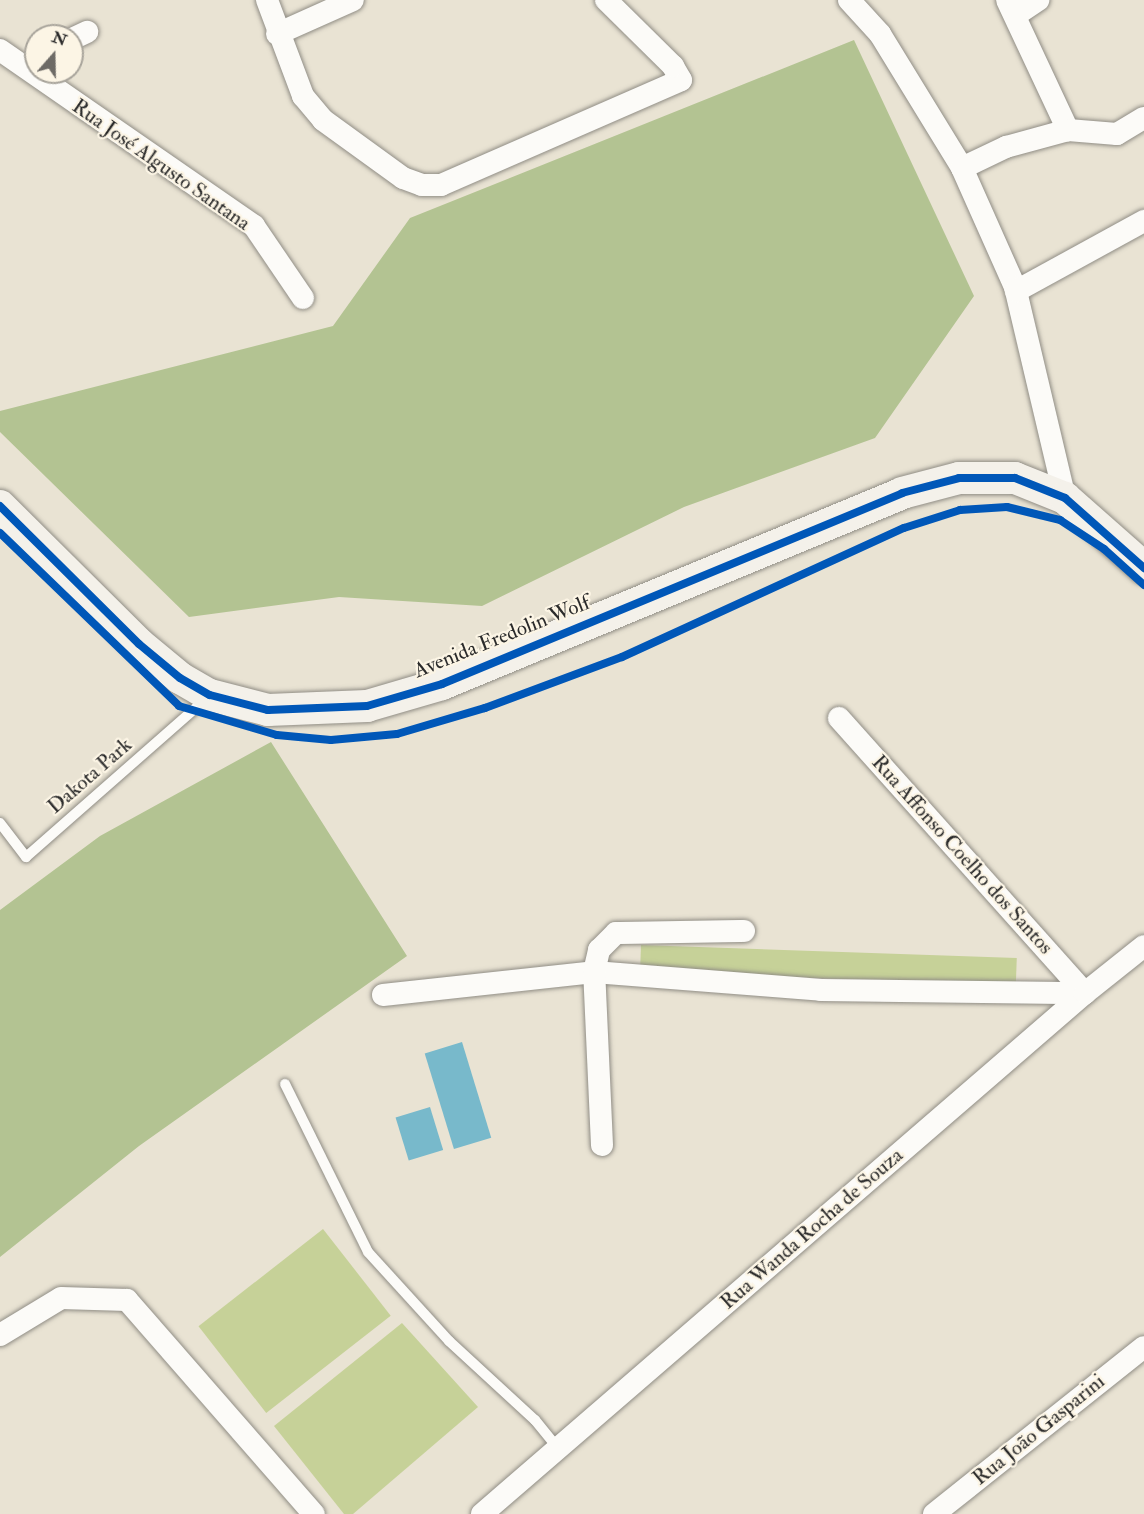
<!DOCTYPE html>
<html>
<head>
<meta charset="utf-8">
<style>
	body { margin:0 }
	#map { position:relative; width:1144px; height:1514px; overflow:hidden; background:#e9e3d3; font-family:"IM FELL Double Pica",serif }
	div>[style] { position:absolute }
	.green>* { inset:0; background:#c6d198; transform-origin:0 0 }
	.forest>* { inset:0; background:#b3c392 }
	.water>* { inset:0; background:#78b9cb; transform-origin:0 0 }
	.roads { filter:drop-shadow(0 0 2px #908d85) drop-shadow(0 0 2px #908d85) }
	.lane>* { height:10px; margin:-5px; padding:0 5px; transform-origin:5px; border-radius:5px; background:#fcfbf8 }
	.street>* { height:22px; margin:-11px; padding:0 11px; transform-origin:11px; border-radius:11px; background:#fcfbf8 }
	.secondary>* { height:32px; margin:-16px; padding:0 16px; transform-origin:16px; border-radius:16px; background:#f4f1ea }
	.cycleway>* { height:8px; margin:-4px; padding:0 4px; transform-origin:4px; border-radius:4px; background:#0057b8 }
	span { translate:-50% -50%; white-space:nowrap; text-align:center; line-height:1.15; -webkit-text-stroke:4.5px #fcf5e5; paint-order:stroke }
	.street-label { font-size:21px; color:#2b2b2b }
	.north { position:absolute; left:24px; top:24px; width:60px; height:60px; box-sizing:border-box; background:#fcf5e5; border:2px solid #a8a49b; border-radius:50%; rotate:20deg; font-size:16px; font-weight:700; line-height:24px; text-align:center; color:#2b2b2b }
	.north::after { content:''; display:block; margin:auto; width:21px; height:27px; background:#6e6b66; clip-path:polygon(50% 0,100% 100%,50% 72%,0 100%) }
</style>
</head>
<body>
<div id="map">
	<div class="green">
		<i style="left:641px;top:945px;width:376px;height:27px;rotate:2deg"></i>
		<i style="left:323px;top:1229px;width:110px;height:158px;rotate:52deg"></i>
		<i style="clip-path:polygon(402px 1323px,478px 1407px,353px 1514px,344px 1514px,274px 1426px)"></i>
	</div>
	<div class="forest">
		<i style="clip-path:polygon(854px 40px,974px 296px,875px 438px,684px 507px,482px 606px,339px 597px,189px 617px,0 432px,0 411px,333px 326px,410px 218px)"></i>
		<i style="clip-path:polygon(271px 742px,407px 956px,139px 1146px,0 1257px,0 910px,100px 836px)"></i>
	</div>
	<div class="water">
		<i style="left:462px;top:1042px;width:100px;height:39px;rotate:73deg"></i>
		<i style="left:430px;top:1107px;width:45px;height:36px;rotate:73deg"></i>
	</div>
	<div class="roads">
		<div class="lane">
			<i style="left:0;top:823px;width:43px;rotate:52.6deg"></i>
			<i style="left:26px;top:857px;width:242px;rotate:-41.3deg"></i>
			<i style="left:285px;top:1084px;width:187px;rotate:63.7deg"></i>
			<i style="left:368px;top:1252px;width:120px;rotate:47.7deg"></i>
			<i style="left:449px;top:1341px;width:117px;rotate:42.6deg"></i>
			<i style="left:535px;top:1420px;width:36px;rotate:51deg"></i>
		</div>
		<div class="street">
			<i style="left:267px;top:0;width:103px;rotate:69.4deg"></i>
			<i style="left:303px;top:96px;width:31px;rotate:50deg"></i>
			<i style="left:323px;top:120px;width:99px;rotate:35.9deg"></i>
			<i style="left:403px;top:178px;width:20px;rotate:20deg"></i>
			<i style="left:422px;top:185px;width:19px"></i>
			<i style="left:441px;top:185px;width:262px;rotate:-23.6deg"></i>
			<i style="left:681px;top:80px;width:16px;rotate:-120deg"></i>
			<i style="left:673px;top:66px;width:94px;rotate:-135.4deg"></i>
			<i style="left:849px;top:0;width:46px;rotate:47.6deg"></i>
			<i style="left:880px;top:34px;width:157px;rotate:58.5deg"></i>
			<i style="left:962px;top:168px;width:130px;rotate:66deg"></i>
			<i style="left:1015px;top:287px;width:217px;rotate:76.7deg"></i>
			<i style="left:1007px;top:0;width:144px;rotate:64.9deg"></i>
			<i style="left:1016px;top:15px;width:27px;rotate:-34deg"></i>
			<i style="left:277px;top:34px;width:83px;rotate:-24.1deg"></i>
			<i style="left:72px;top:39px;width:17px;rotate:-25deg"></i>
			<i style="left:0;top:50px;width:309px;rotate:34.7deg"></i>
			<i style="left:254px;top:226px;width:87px;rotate:55.8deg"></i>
			<i style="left:962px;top:168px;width:49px;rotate:-25.5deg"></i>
			<i style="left:1006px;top:147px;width:64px;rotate:-15.3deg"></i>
			<i style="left:1068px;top:130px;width:49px;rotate:4.7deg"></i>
			<i style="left:1117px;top:134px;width:31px;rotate:-31deg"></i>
			<i style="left:1016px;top:291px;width:146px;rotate:-28.7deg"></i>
			<i style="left:839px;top:718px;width:369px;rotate:48.2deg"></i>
			<i style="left:383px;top:995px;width:212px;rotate:-6.2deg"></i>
			<i style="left:594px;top:972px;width:228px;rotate:4.5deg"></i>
			<i style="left:821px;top:990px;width:264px;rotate:0.7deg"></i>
			<i style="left:602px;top:1145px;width:173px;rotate:-92.6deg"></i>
			<i style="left:594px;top:972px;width:23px;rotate:-77deg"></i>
			<i style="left:599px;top:950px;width:24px;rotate:-45deg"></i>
			<i style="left:616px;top:933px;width:128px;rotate:-0.9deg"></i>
			<i style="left:0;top:1335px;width:71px;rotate:-31.2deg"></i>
			<i style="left:61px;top:1298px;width:66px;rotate:1.7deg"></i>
			<i style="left:127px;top:1300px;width:284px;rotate:48.9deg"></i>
			<i style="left:482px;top:1514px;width:797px;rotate:-40.83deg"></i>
			<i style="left:1085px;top:993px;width:75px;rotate:-38.5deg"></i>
			<i style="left:934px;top:1514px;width:268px;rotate:-38.5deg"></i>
		</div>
		<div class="secondary">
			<i style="left:0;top:506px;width:196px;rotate:44.8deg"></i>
			<i style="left:139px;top:644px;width:53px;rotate:39.7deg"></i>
			<i style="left:180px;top:678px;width:34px;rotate:30deg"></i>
			<i style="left:210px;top:695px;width:60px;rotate:14.5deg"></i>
			<i style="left:268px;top:710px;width:99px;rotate:-2.3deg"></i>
			<i style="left:367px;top:706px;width:78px;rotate:-16.3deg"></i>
			<i style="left:442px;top:684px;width:498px;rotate:-22.5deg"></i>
			<i style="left:902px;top:493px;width:59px;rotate:-14.7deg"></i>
			<i style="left:959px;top:478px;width:56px"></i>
			<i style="left:1015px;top:478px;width:54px;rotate:21.8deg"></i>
			<i style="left:1065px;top:498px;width:106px;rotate:41.5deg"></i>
		</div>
	</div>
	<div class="cycleway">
		<i style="left:0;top:506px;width:196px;rotate:44.8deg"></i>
		<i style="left:139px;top:644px;width:53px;rotate:39.7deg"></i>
		<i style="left:180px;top:678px;width:34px;rotate:30deg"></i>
		<i style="left:210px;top:695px;width:60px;rotate:14.5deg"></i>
		<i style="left:268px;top:710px;width:99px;rotate:-2.3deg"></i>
		<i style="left:367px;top:706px;width:78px;rotate:-16.3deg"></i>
		<i style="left:442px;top:684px;width:498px;rotate:-22.5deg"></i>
		<i style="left:902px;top:493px;width:59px;rotate:-14.7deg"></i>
		<i style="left:959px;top:478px;width:56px"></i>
		<i style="left:1015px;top:478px;width:54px;rotate:21.8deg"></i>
		<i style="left:1065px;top:498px;width:106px;rotate:41.5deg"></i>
		<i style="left:0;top:533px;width:249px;rotate:44deg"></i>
		<i style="left:179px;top:706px;width:102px;rotate:16.5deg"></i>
		<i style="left:277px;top:735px;width:54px;rotate:5.3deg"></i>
		<i style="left:331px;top:740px;width:66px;rotate:-5.2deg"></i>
		<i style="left:397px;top:734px;width:92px;rotate:-16.5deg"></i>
		<i style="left:485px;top:708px;width:146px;rotate:-20.4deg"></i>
		<i style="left:622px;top:657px;width:310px;rotate:-24.6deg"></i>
		<i style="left:904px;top:528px;width:59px;rotate:-17.8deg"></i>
		<i style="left:960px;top:510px;width:47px;rotate:-3.7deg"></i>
		<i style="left:1007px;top:507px;width:55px;rotate:13.8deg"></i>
		<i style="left:1060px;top:520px;width:53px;rotate:33.4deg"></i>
		<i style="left:1104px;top:549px;width:54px;rotate:42deg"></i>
	</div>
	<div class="street-label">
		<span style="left:161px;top:165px;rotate:35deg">Rua José Algusto Santana</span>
		<span style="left:502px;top:637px;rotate:-22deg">Avenida Fredolin Wolf</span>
		<span style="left:90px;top:776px;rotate:-41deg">Dakota Park</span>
		<span style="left:962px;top:855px;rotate:48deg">Rua Affonso Coelho dos Santos</span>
		<span style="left:812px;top:1229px;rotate:-41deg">Rua Wanda Rocha de Souza</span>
		<span style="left:1039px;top:1430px;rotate:-39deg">Rua João Gasparini</span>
	</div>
	<div class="north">N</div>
</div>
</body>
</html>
